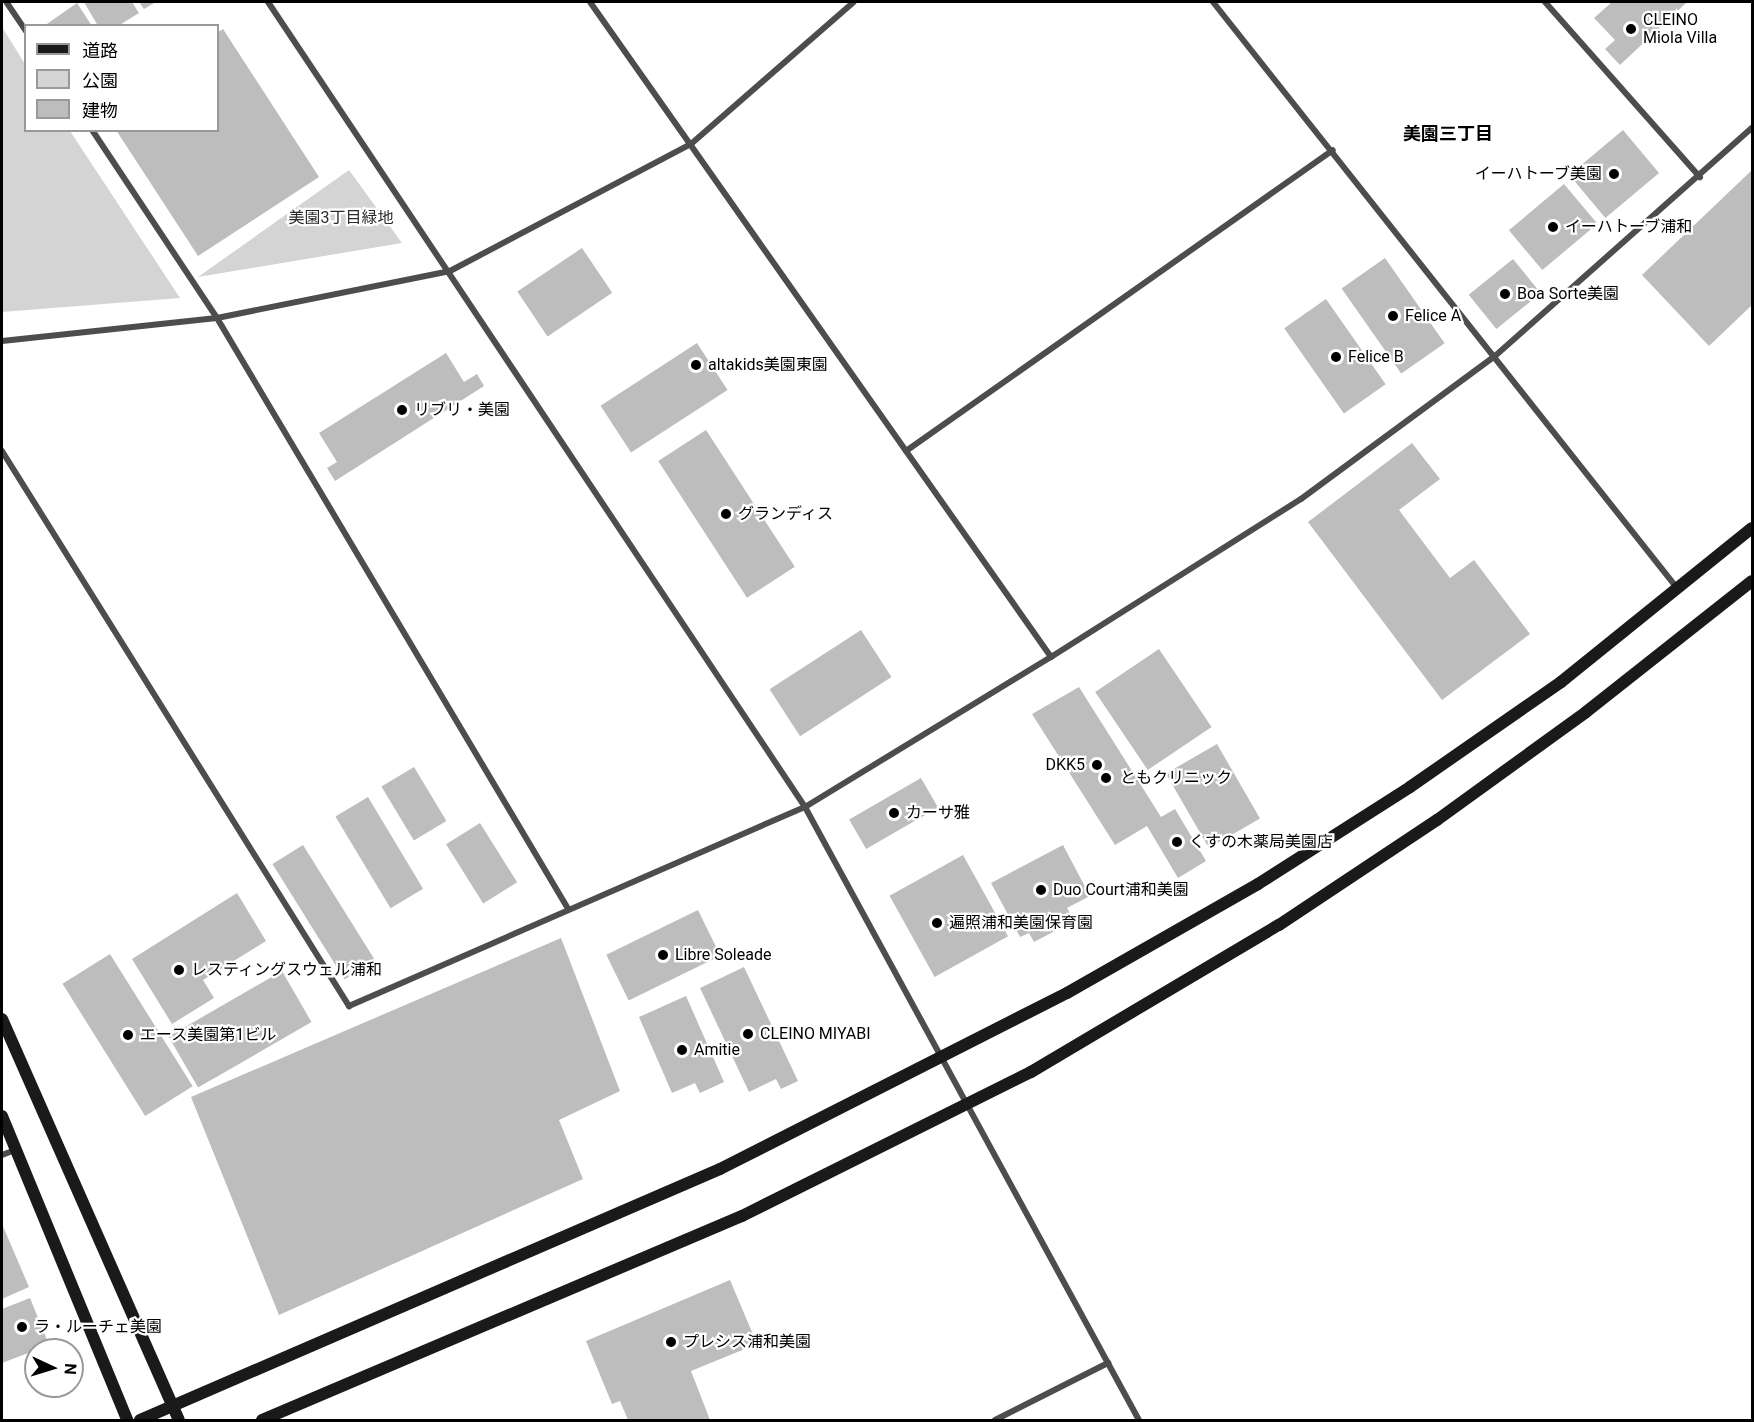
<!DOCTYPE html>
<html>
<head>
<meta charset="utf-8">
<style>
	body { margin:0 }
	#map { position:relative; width:1754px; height:1422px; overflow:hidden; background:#fff; font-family:Roboto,"Noto Sans JP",sans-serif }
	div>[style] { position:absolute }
	.green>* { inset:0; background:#d4d4d4 }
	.building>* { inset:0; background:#bdbdbd; transform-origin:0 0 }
	.street>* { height:6px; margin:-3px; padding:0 3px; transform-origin:3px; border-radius:3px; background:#4d4d4d }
	.secondary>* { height:12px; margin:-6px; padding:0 6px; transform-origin:6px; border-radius:6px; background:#1a1a1a }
	.dots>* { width:16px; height:16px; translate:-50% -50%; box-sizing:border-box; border:3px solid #fff; border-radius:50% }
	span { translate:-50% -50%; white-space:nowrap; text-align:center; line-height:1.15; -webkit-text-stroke:4.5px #fff; paint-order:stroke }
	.poi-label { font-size:16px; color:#000 }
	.left { translate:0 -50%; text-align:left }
	.right { translate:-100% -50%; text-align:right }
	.park-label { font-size:16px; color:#2b2b2b }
	.neighbourhood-label { font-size:18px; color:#000; font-weight:700 }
	.frame { position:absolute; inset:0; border:3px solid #000; pointer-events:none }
	.legend { position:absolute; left:24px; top:24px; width:195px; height:108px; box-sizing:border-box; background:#fff; border:2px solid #999; margin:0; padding:8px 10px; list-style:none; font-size:18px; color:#000 }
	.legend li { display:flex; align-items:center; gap:12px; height:30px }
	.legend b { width:30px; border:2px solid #999 }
	.north { position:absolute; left:24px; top:1338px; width:60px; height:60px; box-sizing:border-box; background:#fff; border:2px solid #999; border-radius:50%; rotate:94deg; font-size:16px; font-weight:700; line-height:24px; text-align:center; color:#000 }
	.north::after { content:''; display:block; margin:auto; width:21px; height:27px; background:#000; clip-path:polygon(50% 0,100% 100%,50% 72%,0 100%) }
</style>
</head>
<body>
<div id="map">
	<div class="green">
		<i style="clip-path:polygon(2px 27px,25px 64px,26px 130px,70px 131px,180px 298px,2px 312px)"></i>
		<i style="clip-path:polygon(349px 170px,402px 243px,198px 277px)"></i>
	</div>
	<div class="building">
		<i style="clip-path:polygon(84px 2px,132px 2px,139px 13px,118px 26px,98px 26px)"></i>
		<i style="clip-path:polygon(139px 2px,156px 2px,144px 9px)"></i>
		<i style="clip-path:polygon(1612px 2px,1687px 2px,1620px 65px,1605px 49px,1615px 40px,1594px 18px)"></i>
		<i style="clip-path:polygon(77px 3px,92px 26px,44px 26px)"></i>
		<i style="clip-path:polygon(223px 29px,319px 177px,198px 256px,116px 130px,218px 130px,218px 32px)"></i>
		<i style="left:1623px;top:130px;width:56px;height:70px;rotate:50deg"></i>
		<i style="clip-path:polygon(1752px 170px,1752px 305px,1709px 346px,1642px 275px)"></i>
		<i style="left:1564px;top:184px;width:52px;height:72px;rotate:50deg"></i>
		<i style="left:582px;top:248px;width:54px;height:78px;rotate:56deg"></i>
		<i style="left:1385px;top:258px;width:104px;height:53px;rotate:55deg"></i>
		<i style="left:1513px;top:259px;width:44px;height:57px;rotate:51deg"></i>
		<i style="left:1326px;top:299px;width:104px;height:51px;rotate:55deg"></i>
		<i style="left:697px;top:343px;width:56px;height:115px;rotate:57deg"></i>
		<i style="clip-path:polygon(446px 353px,464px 382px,477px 374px,484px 386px,335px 481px,327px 468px,337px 462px,319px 433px)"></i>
		<i style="left:706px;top:430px;width:163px;height:57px;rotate:57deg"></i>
		<i style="clip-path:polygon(1412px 443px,1440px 479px,1399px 510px,1450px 578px,1474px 560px,1530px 634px,1442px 700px,1308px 522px)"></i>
		<i style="left:861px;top:630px;width:56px;height:109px;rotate:57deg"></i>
		<i style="left:1159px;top:649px;width:94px;height:77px;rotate:56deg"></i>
		<i style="clip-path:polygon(1079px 687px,1161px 817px,1175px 809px,1206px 861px,1178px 878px,1147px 826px,1115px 845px,1032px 714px)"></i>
		<i style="left:1217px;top:744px;width:86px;height:59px;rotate:60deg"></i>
		<i style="left:414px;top:767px;width:63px;height:38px;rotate:59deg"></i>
		<i style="left:921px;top:778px;width:34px;height:83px;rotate:60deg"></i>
		<i style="left:368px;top:797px;width:107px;height:38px;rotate:59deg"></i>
		<i style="left:480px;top:823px;width:70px;height:40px;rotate:58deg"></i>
		<i style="left:303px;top:845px;width:136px;height:36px;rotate:58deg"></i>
		<i style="clip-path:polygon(1063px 845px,1090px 896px,1067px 908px,1074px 921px,1034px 942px,1029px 933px,1020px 937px,991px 883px)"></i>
		<i style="left:963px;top:855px;width:93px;height:84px;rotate:61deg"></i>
		<i style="clip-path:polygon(237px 893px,266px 941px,203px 980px,214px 998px,172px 1024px,132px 959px)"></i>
		<i style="left:698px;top:910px;width:51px;height:102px;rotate:64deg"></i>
		<i style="clip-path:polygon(561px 938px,620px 1091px,559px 1120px,583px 1179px,279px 1315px,191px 1097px)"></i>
		<i style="left:110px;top:954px;width:156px;height:56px;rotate:58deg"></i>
		<i style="clip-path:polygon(744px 967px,798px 1081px,781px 1089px,776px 1079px,749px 1092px,700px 988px)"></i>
		<i style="left:282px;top:971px;width:59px;height:131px;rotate:60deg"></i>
		<i style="clip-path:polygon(686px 996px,724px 1082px,700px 1093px,695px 1083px,672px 1093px,639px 1017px)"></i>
		<i style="clip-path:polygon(2px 1224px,29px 1287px,2px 1299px)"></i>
		<i style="clip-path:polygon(730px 1280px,757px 1344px,691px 1371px,710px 1420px,628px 1420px,620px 1401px,612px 1404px,586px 1341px)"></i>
		<i style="clip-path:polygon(30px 1298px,49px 1345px,2px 1363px,2px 1309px)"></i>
	</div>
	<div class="street">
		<i style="left:268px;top:2px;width:968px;rotate:56.29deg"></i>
		<i style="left:805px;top:807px;width:698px;rotate:61.42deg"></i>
		<i style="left:590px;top:2px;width:801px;rotate:54.86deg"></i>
		<i style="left:1213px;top:2px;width:747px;rotate:51.63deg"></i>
		<i style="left:1545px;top:2px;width:234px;rotate:48.5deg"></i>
		<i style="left:7px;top:3px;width:34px;rotate:56deg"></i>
		<i style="left:2px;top:341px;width:216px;rotate:-6.1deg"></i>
		<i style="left:217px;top:318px;width:226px;rotate:-123.6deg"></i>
		<i style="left:2px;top:451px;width:655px;rotate:57.99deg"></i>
		<i style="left:349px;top:1006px;width:498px;rotate:-23.6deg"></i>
		<i style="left:805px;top:807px;width:288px;rotate:-31.4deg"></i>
		<i style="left:1051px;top:657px;width:296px;rotate:-32.3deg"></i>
		<i style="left:1301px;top:499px;width:241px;rotate:-36.4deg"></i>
		<i style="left:1495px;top:356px;width:344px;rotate:-41.6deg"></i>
		<i style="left:906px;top:451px;width:522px;rotate:-35.18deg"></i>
		<i style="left:567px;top:907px;width:685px;rotate:-120.72deg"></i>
		<i style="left:217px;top:318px;width:238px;rotate:-11.4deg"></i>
		<i style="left:450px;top:271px;width:272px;rotate:-27.8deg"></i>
		<i style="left:691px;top:144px;width:216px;rotate:-41.1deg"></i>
		<i style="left:2px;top:1155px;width:14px;rotate:-21deg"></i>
		<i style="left:995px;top:1420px;width:127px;rotate:-26.8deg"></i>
	</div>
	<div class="secondary">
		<i style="left:2px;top:1019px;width:438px;rotate:66.2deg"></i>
		<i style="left:2px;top:1116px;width:329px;rotate:67.6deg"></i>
		<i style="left:140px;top:1420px;width:632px;rotate:-23.4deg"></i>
		<i style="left:720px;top:1169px;width:389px;rotate:-26.9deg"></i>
		<i style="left:1067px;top:993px;width:220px;rotate:-29.7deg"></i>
		<i style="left:1258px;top:884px;width:180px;rotate:-32.5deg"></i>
		<i style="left:1410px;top:787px;width:184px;rotate:-34.8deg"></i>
		<i style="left:1561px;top:682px;width:245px;rotate:-38.9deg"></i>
		<i style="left:262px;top:1420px;width:522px;rotate:-23.03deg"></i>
		<i style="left:742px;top:1216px;width:323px;rotate:-26.5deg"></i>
		<i style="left:1031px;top:1072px;width:288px;rotate:-30.7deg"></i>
		<i style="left:1279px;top:925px;width:190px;rotate:-33.6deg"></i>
		<i style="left:1437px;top:820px;width:184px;rotate:-35.9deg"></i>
		<i style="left:1586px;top:712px;width:211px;rotate:-38.3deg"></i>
	</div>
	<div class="dots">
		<i style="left:1631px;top:29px;background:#000"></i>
		<i style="left:1614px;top:174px;background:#000"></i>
		<i style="left:1553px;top:227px;background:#000"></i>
		<i style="left:1505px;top:294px;background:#000"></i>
		<i style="left:1393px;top:316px;background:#000"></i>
		<i style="left:1336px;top:357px;background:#000"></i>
		<i style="left:696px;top:365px;background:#000"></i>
		<i style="left:402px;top:410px;background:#000"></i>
		<i style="left:726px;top:514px;background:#000"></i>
		<i style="left:1097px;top:765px;background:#000"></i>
		<i style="left:1106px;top:778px;background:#000"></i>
		<i style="left:894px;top:813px;background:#000"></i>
		<i style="left:1177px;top:842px;background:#000"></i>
		<i style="left:1041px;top:890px;background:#000"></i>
		<i style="left:937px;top:923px;background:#000"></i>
		<i style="left:663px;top:955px;background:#000"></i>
		<i style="left:179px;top:970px;background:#000"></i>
		<i style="left:748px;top:1034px;background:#000"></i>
		<i style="left:128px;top:1035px;background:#000"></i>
		<i style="left:682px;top:1050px;background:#000"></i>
		<i style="left:22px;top:1327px;background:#000"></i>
		<i style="left:671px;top:1342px;background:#000"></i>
	</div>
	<div class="poi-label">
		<span class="left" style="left:1643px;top:29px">CLEINO<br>Miola Villa</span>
		<span class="right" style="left:1602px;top:174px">イーハトーブ美園</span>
		<span class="left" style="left:1565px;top:227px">イーハトーブ浦和</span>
		<span class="left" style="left:1517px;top:294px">Boa Sorte美園</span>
		<span class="left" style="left:1405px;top:316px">Felice A</span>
		<span class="left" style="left:1348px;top:357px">Felice B</span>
		<span class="left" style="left:708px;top:365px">altakids美園東園</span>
		<span class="left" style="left:414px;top:410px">リブリ・美園</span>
		<span class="left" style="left:738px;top:514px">グランディス</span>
		<span class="right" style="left:1085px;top:765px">DKK5</span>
		<span class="left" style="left:1120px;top:778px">ともクリニック</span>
		<span class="left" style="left:906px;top:813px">カーサ雅</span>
		<span class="left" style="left:1189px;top:842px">くすの木薬局美園店</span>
		<span class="left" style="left:1053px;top:890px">Duo Court浦和美園</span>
		<span class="left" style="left:949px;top:923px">遍照浦和美園保育園</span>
		<span class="left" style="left:675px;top:955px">Libre Soleade</span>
		<span class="left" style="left:191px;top:970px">レスティングスウェル浦和</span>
		<span class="left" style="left:760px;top:1034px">CLEINO MIYABI</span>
		<span class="left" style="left:140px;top:1035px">エース美園第1ビル</span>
		<span class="left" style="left:694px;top:1050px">Amitie</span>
		<span class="left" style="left:34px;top:1327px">ラ・ルーチェ美園</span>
		<span class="left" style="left:683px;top:1342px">プレシス浦和美園</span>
	</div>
	<div class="park-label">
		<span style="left:341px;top:218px">美園3丁目緑地</span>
	</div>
	<div class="neighbourhood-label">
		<span style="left:1448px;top:134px">美園三丁目</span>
	</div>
	<div class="frame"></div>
	<ul class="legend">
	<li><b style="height:8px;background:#1a1a1a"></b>道路</li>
	<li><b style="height:16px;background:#d4d4d4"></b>公園</li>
	<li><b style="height:16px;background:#bdbdbd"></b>建物</li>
	</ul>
	<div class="north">N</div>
</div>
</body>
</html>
